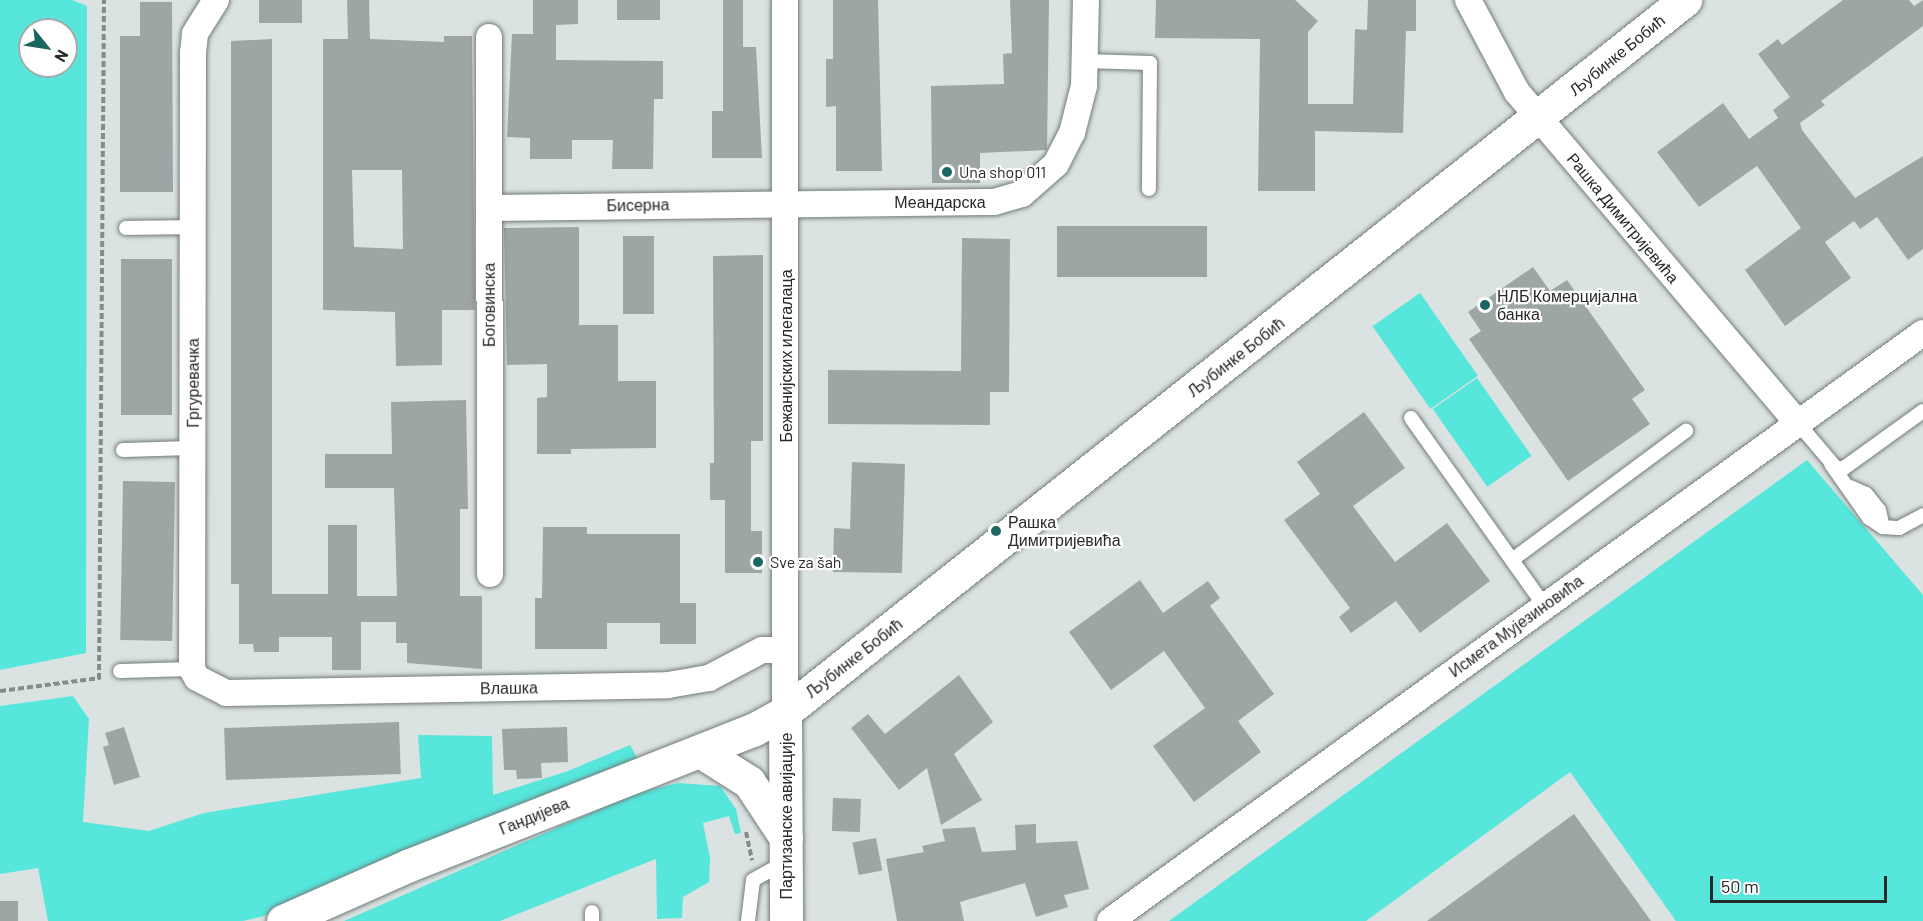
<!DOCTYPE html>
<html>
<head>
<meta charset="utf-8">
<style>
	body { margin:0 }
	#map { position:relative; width:1923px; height:921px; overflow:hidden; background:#dae3e2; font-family:Barlow,sans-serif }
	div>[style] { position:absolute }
	.green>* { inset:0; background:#56e6db; transform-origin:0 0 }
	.building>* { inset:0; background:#9da6a5; transform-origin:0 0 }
	.path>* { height:4px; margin-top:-2px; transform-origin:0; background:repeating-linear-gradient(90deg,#858b8a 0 6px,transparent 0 9px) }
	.roads { filter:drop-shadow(0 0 2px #737b7a) drop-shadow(0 0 2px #737b7a) }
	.lane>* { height:14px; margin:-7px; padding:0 7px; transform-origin:7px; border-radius:7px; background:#fff }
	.street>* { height:26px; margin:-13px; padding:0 13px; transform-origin:13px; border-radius:13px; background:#fff }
	.secondary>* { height:33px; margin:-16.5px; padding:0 16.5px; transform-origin:16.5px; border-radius:16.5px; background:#fff }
	.dots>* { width:16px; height:16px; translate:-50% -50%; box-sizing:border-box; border:3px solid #fff; border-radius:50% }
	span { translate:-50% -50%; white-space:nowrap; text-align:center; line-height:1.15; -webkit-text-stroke:4.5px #fff; paint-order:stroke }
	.street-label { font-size:16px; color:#272a2a }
	.poi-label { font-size:16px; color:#272a2a }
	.left { translate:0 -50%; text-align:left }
	.north { position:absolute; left:18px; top:18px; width:60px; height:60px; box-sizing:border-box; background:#fff; border:2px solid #a9aaaa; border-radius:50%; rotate:120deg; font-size:16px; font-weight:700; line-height:24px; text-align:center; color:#272a2a }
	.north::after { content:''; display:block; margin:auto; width:21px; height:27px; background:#1a6660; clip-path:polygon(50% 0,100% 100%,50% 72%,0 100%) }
	.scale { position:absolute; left:1710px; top:876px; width:177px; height:27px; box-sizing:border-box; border:3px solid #272a2a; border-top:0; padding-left:8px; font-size:18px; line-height:21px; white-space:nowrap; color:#272a2a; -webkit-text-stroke:4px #fff; paint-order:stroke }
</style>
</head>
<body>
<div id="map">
	<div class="green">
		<i style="clip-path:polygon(evenodd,0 0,72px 0,87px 6px,86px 653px,0 670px,0 0,30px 30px,66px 30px,66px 66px,30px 66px,30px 30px)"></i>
		<i style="left:1420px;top:293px;width:101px;height:58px;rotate:55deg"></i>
		<i style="left:1477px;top:378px;width:95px;height:54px;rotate:55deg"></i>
		<i style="clip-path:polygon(1807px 460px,1923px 595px,1923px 921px,1676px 921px,1570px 772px,1366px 921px,1169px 921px)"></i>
		<i style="clip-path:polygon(73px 696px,89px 719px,83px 822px,149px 831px,204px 813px,421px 778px,418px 735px,492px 736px,493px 795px,568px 771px,630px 745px,639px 761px,261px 917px,243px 921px,48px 921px,38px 868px,0 874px,0 706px)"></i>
		<i style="clip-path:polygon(678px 783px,720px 786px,736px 809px,741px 833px,735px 834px,729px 816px,703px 823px,710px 858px,709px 882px,683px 897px,682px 918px,657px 919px,656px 859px,500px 921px,344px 921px,637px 793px)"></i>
	</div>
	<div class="building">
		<i style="left:259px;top:0;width:43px;height:23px"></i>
		<i style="clip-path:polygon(evenodd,347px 0,369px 0,370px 39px,444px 42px,444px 36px,472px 36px,475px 310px,442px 310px,442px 365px,396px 366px,395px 312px,323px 310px,323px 39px,348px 39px,347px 0,352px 170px,402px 170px,403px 249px,354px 247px,352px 170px)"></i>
		<i style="clip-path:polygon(533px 0,578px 0,578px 24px,556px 25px,556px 60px,663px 61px,663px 99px,654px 99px,653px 169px,612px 169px,613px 140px,572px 140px,572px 159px,530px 159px,530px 138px,507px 137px,512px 34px,533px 34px)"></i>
		<i style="left:617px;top:0;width:43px;height:20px"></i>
		<i style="clip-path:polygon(723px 0,743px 0,743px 47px,756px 47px,762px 158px,712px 158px,712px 111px,723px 111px)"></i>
		<i style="clip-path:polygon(833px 0,878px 0,882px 171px,836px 171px,836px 106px,826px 107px,826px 59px,833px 59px)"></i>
		<i style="clip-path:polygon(1010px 0,1049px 0,1047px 150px,980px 153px,980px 183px,932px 183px,931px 86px,1004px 84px,1003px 54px,1012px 53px)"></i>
		<i style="clip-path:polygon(1156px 0,1295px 0,1318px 21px,1308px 32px,1308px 104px,1353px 104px,1355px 29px,1367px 30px,1368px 0,1416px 0,1416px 31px,1406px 31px,1403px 133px,1315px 131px,1315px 191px,1258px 191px,1260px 39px,1155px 38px)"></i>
		<i style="clip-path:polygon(1843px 0,1909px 0,1914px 6px,1923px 0,1923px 26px,1821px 101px,1825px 105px,1800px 123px,1802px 130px,1855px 198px,1923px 156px,1923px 249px,1908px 260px,1877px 217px,1860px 229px,1854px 221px,1825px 242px,1851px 278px,1785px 326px,1745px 270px,1801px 228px,1757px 166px,1699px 207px,1657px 152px,1723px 103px,1749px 139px,1778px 118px,1773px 110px,1790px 97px,1758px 54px,1778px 39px,1782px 45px)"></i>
		<i style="clip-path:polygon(140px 2px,172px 2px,173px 192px,120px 192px,120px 36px,140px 36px)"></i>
		<i style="clip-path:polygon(272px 39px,272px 594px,328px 594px,328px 525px,357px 525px,357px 596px,397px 596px,394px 488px,325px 488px,325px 454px,392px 454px,391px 402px,466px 400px,468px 509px,460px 509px,460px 596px,482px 596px,482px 669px,407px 663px,407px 643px,396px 643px,396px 622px,361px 622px,361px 670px,332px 670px,332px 637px,279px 637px,279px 652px,254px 652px,253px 644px,239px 644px,239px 584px,231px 584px,231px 41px)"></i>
		<i style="left:1207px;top:226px;width:51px;height:150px;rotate:90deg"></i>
		<i style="clip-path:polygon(579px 227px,579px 325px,618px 325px,618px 381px,656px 381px,656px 448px,571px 449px,571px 454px,537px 454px,537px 398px,547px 397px,547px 364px,507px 365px,504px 228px)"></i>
		<i style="left:623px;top:236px;width:31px;height:78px"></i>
		<i style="clip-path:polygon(962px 238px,1010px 239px,1009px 392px,990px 392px,990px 425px,828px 424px,828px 370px,961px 371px)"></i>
		<i style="clip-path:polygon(763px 255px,763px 441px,751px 441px,751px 531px,762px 531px,762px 573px,725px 573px,725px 500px,710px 500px,710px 463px,714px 463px,713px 256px)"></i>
		<i style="left:121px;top:259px;width:51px;height:156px"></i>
		<i style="clip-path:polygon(1533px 267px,1550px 291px,1567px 280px,1645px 390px,1632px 399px,1650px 424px,1568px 481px,1469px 339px,1481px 331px,1468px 312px)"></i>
		<i style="clip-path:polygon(1364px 412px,1405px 468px,1353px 506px,1373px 533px,1395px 562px,1447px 523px,1490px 581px,1420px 633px,1396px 601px,1351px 633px,1339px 617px,1350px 608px,1284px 520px,1320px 494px,1297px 462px)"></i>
		<i style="clip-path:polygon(852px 462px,905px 464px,902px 573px,833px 572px,834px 528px,850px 529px)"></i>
		<i style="left:123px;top:481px;width:52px;height:159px;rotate:1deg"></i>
		<i style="clip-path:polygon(543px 527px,587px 527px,587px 534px,680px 534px,680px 603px,696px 603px,696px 644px,660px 644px,660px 623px,607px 623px,607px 649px,535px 649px,535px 598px,542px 598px)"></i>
		<i style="clip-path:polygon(1140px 580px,1163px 613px,1208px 581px,1220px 598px,1210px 606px,1274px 694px,1238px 721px,1261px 752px,1194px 802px,1153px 746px,1205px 708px,1164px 651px,1111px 690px,1069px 632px)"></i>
		<i style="clip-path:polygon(959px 675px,993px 722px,954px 754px,982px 800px,941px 825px,927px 768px,899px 790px,851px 728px,868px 714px,885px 734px)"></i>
		<i style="left:399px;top:722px;width:52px;height:175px;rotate:88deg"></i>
		<i style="clip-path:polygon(124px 727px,140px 777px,114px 785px,103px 747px,109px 745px,105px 733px)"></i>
		<i style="clip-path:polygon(567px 727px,568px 762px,541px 763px,542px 778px,517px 779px,516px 770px,504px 770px,502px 729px)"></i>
		<i style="left:833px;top:798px;width:28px;height:33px;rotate:2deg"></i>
		<i style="clip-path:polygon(1574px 814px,1651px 921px,1427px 921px)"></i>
		<i style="clip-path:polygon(1036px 824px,1036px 843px,1077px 841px,1089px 889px,1064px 895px,1068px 907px,1036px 917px,1025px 883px,960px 902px,964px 921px,897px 921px,886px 859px,924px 852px,922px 846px,945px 841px,942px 829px,975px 827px,982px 852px,1016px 850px,1015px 825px)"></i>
		<i style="left:876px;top:838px;width:33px;height:24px;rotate:79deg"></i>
		<i style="left:0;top:901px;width:18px;height:20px"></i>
	</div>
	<div class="path">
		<i style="left:99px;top:679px;width:679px;rotate:-89.58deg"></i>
		<i style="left:0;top:691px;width:101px;rotate:-7.4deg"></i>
		<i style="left:746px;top:832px;width:29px;rotate:78deg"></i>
	</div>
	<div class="roads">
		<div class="lane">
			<i style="left:1086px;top:61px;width:64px;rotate:1.8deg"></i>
			<i style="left:1150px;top:63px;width:126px;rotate:90.5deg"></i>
			<i style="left:126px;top:228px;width:68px;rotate:-0.8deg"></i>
			<i style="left:1411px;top:418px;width:228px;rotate:54.6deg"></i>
			<i style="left:1797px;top:422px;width:60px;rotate:49.7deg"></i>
			<i style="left:1836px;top:468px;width:8px"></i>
			<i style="left:1844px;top:468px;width:97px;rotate:-35.8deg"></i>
			<i style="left:123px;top:450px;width:69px;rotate:-1.7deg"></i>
			<i style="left:1831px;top:464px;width:66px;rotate:54.9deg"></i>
			<i style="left:1869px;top:518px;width:17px;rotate:33deg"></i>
			<i style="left:1883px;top:527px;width:16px;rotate:4deg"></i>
			<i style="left:1899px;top:528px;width:27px;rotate:-28deg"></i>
			<i style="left:1850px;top:487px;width:17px;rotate:24deg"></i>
			<i style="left:1866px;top:494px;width:21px;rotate:51deg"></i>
			<i style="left:1879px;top:510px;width:17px;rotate:77deg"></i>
			<i style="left:1512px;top:560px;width:217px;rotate:-36.6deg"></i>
			<i style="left:120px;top:671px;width:72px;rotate:-1.6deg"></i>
			<i style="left:592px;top:921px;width:9px;rotate:-90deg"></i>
			<i style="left:748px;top:921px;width:41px;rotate:-83deg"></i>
			<i style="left:753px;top:880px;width:35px;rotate:-29deg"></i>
		</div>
		<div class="street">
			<i style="left:216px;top:0;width:40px;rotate:122deg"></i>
			<i style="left:195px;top:34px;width:19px;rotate:96deg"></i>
			<i style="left:193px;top:53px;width:616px;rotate:90.09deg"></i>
			<i style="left:192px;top:669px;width:10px;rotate:61deg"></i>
			<i style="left:197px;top:678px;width:33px;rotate:27deg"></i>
			<i style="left:226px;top:693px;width:442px;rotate:-1deg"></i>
			<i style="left:668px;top:685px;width:42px;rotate:-9.7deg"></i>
			<i style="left:709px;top:678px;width:60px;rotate:-27.8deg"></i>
			<i style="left:762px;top:650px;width:22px"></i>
			<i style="left:785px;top:0;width:712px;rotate:90deg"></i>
			<i style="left:1468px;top:0;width:104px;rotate:62deg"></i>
			<i style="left:1517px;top:92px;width:433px;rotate:49.7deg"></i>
			<i style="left:489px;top:37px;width:537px;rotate:89.89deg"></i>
			<i style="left:490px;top:208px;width:504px;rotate:-0.68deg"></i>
			<i style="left:994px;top:202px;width:29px;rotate:-16deg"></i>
			<i style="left:1022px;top:194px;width:45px;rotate:-41.4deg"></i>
			<i style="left:1056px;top:164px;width:35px;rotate:-63deg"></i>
			<i style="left:1072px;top:133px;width:49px;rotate:-75.7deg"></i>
			<i style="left:1084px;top:86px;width:86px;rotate:-88.7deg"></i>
			<i style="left:1110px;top:921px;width:1003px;rotate:-35.88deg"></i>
		</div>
		<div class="secondary">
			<i style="left:785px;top:712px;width:209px;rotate:89.7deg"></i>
			<i style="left:700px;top:751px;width:58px;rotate:32.3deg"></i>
			<i style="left:749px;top:782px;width:67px;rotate:56.5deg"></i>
			<i style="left:283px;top:921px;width:136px;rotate:-23.9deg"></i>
			<i style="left:407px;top:866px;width:372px;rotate:-21.5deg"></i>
			<i style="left:753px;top:730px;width:37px;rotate:-29deg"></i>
			<i style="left:785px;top:712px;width:1148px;rotate:-38.35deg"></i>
		</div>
	</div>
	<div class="dots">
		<i style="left:947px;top:172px;background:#1a6660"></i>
		<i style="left:1485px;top:305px;background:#1a6660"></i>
		<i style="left:996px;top:531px;background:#1a6660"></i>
		<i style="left:758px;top:562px;background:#1a6660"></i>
	</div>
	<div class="street-label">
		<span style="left:1617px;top:55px;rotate:-39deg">Љубинке Бобић</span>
		<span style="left:940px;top:202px">Меандарска</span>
		<span style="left:638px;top:205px;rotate:-1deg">Бисерна</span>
		<span style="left:1623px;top:218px;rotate:50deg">Рашка Димитријевића</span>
		<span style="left:489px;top:305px;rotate:-90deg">Боговинска</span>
		<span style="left:786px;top:356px;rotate:-90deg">Бежанијских илегалаца</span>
		<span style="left:1236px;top:357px;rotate:-38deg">Љубинке Бобић</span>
		<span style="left:193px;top:383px;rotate:-90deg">Гргуревачка</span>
		<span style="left:1516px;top:626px;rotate:-36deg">Исмета Мујезиновића</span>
		<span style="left:854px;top:658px;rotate:-38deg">Љубинке Бобић</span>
		<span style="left:509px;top:688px;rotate:-1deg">Влашка</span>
		<span style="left:534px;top:816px;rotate:-22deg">Гандијева</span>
		<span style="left:786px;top:816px;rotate:-90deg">Партизанске авијације</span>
	</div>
	<div class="poi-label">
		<span class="left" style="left:959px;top:172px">Una shop 011</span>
		<span class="left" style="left:1497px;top:305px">НЛБ Комерцијална<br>банка</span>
		<span class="left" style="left:1008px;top:531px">Рашка<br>Димитријевића</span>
		<span class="left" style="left:770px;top:562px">Sve za šah</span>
	</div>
	<div class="north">N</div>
	<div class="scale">50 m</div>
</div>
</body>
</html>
